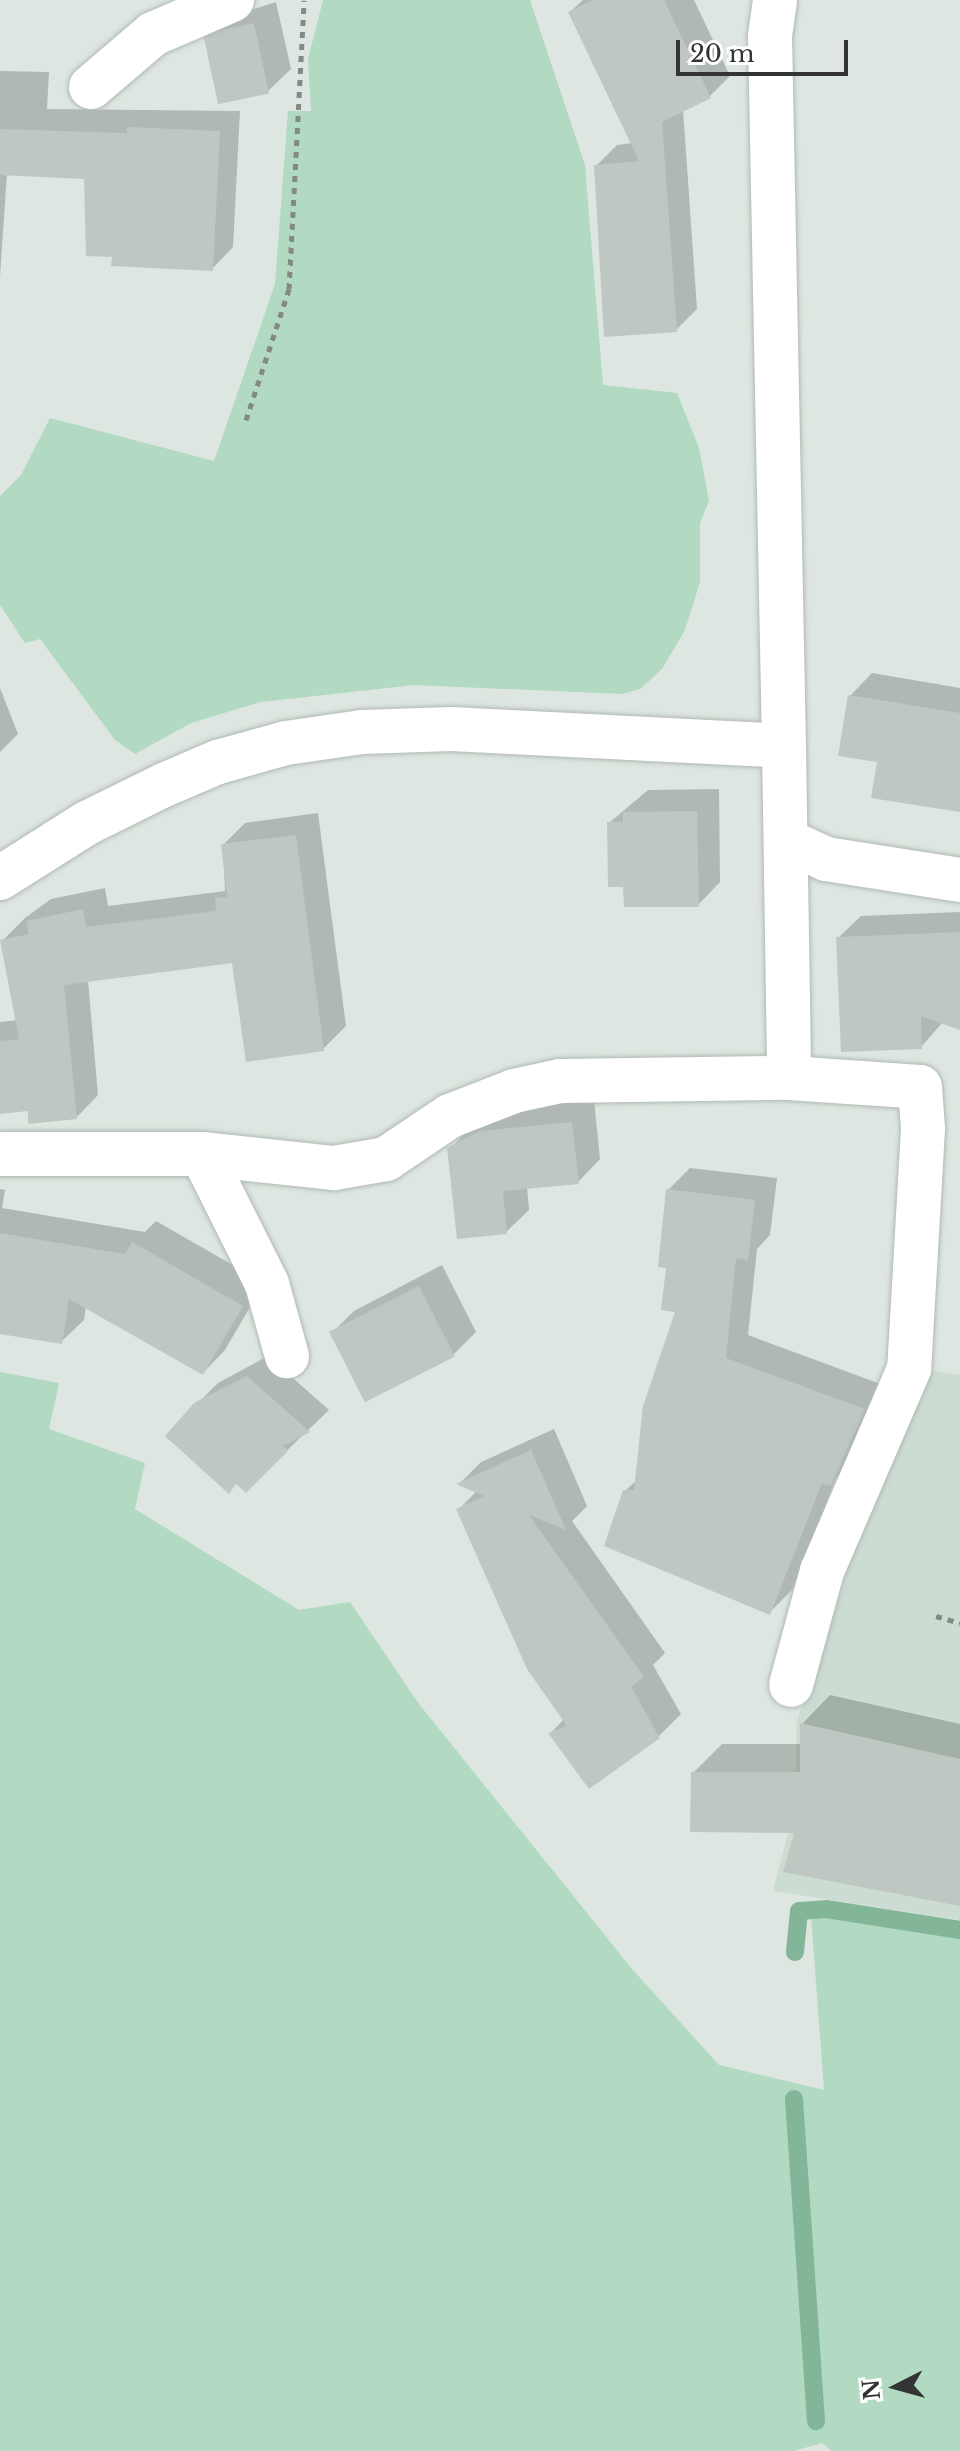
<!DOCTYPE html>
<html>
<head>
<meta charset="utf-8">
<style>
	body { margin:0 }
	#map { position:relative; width:960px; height:2451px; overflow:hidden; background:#dde6e0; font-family:"Libre Baskerville",serif }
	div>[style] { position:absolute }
	.built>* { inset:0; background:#ccdcd2 }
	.green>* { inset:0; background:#b2d9c2 }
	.shadow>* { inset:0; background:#0003 }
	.stream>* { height:18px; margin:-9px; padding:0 9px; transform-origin:9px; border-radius:9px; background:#83b598 }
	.building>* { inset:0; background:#bec7c2; transform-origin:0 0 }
	.path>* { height:5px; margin-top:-2.5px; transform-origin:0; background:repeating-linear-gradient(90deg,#838985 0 6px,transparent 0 12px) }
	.roads { filter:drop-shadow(0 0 2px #b1b9b4) drop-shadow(0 0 2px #b1b9b4) }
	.minor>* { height:44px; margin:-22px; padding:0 22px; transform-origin:22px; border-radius:22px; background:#fff }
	span { translate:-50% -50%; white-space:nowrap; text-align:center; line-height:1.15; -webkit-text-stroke:6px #fff; paint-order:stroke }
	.north { position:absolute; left:856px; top:2347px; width:80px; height:80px; -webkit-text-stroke:6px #fff; paint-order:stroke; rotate:264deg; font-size:22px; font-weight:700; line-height:32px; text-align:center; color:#323533 }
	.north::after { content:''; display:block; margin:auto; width:28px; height:36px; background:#323533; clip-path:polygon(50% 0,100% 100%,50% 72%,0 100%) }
	.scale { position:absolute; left:676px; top:40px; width:172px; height:36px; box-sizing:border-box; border:4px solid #323533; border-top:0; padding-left:10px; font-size:24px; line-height:28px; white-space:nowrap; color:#323533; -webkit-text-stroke:6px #fff; paint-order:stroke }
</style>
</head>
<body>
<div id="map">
	<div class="built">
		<i style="clip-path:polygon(927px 1370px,960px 1375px,960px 1920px,773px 1891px,795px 1806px,797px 1721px,844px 1584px,842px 1571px,890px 1453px,922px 1398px)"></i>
	</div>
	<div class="green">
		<i style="clip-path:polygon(323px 0,530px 0,585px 165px,603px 385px,677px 393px,699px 448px,709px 501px,700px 523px,700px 582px,685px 630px,662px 669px,640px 689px,622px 694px,414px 685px,261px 702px,191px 723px,135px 754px,115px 740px,40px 639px,25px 643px,0 605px,0 496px,21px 475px,50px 418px,214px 461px,275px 284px,288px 111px,311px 111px,308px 59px)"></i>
		<i style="clip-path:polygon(0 1372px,59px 1383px,49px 1429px,145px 1463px,135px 1509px,299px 1610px,350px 1602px,419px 1704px,632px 1969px,719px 2065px,824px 2090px,811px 1916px,960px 1938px,960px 2451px,832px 2451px,822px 2443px,794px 2451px,0 2451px)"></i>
	</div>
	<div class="shadow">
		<i style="clip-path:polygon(583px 0,694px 0,730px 76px,709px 97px,683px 109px,697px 309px,676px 330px,596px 166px,617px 145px,633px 143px,570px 12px)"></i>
		<i style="clip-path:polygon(276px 2px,291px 69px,268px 91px,206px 40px,229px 17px)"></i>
		<i style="clip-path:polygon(0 71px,49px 72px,47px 109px,240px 111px,233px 247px,212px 269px,114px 255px,86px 177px,7px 173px,0 277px)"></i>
		<i style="clip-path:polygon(872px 673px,960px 688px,960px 804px,880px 760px,850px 696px)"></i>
		<i style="clip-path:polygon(0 688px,18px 734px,0 752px)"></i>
		<i style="clip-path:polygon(719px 789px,720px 882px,698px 905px,625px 884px,609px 823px,648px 790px)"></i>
		<i style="clip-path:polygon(318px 813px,346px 1026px,323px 1049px,234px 961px,88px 980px,98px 1095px,76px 1118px,30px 1109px,0 1112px,0 1022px,18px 1020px,3px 940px,25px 918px,51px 899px,105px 888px,108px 906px,225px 891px,223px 845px,245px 823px)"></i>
		<i style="clip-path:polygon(960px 912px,960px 1028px,943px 1022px,921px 1047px,838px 938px,861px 916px)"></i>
		<i style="clip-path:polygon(594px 1100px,600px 1159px,578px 1182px,527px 1187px,529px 1210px,506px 1232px,450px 1149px,472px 1126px,503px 1110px)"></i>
		<i style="clip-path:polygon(690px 1168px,777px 1178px,770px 1235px,757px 1249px,748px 1335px,886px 1386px,853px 1461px,836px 1478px,792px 1590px,770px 1612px,625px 1491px,638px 1479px,678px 1310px,669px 1266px,668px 1190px)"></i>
		<i style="clip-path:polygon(0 1189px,5px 1190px,2px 1208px,145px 1232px,156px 1221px,264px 1283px,225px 1350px,203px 1373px,86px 1306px,84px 1320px,61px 1342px,0 1332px)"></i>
		<i style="clip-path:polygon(442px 1265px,476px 1332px,454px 1354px,332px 1333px,354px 1311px)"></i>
		<i style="clip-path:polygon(268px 1356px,329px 1410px,246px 1490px,196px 1405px,218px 1383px)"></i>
		<i style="clip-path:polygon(554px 1429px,587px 1506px,572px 1521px,665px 1653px,653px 1665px,681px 1714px,659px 1736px,551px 1733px,564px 1719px,458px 1510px,477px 1491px,460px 1483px,481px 1462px)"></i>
		<i style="clip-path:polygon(830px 1695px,960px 1724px,960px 1904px,796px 1831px,693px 1773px,722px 1744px,802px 1744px,802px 1724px)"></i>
	</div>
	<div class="stream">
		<i style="left:795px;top:1952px;width:41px;rotate:-84.4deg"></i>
		<i style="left:799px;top:1911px;width:27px;rotate:-4deg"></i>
		<i style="left:826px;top:1909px;width:136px;rotate:8.9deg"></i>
		<i style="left:794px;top:2099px;width:323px;rotate:86.1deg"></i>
	</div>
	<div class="building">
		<i style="clip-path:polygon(592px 0,664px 0,711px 98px,662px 122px,677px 332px,604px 337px,594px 165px,639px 161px,568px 12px)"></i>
		<i style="left:254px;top:23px;width:72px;height:52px;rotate:78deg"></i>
		<i style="clip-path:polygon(127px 127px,220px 131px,213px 271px,111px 266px,112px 257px,86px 256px,84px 179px,0 175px,0 129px,127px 133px)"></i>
		<i style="clip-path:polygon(848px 695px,960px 713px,960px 812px,871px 798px,877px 762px,838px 756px)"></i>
		<i style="clip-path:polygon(697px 811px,699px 907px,624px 907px,623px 887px,608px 887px,607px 822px,623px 822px,623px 812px)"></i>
		<i style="clip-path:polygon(296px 835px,324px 1051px,246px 1062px,232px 963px,64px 985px,77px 1119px,28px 1124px,28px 1111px,0 1114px,0 1041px,19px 1039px,0 940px,29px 934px,26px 921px,83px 909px,86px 927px,216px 911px,215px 898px,227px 897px,221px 844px)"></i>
		<i style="clip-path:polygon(960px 932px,960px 1030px,921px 1016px,922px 1049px,841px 1052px,836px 937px)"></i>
		<i style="clip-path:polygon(572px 1122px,579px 1184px,503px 1191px,507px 1234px,457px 1239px,447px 1148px,479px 1131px)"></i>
		<i style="clip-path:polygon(666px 1189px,755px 1200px,748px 1260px,736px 1258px,726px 1358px,865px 1409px,831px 1486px,822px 1483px,770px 1615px,604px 1546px,623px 1490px,634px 1490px,643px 1406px,675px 1312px,661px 1310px,666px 1268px,658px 1267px)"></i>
		<i style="clip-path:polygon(0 1233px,125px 1254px,132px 1242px,243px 1306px,203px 1375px,69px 1299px,62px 1344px,0 1334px)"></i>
		<i style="left:419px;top:1286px;width:79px;height:101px;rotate:63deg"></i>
		<i style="clip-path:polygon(247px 1376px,310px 1432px,283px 1446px,288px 1451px,246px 1493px,236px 1484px,229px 1494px,165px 1436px,194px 1403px)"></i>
		<i style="clip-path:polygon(531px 1450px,566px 1530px,529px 1515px,644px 1677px,631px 1687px,660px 1738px,589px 1789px,548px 1733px,567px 1726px,527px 1669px,456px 1509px,484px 1496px,456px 1484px)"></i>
		<i style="clip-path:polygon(800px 1723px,960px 1759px,960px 1906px,783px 1872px,794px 1833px,690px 1832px,691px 1772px,800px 1772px)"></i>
	</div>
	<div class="path">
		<i style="left:246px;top:420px;width:138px;rotate:-71.8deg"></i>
		<i style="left:289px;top:289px;width:289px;rotate:-87deg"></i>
		<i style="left:936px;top:1616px;width:25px;rotate:16deg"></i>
	</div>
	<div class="roads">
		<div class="minor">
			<i style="left:91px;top:87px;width:82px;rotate:-40.5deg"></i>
			<i style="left:153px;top:34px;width:86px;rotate:-23.3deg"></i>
			<i style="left:784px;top:746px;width:332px;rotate:89.1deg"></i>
			<i style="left:787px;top:841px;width:43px;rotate:24.8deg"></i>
			<i style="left:826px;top:859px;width:136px;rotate:8.9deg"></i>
			<i style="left:0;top:878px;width:103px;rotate:-32.3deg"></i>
			<i style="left:87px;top:823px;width:86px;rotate:-26.3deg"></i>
			<i style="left:164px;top:785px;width:59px;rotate:-23.1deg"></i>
			<i style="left:218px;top:762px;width:71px;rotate:-15.6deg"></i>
			<i style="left:286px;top:743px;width:77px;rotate:-8.2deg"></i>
			<i style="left:362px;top:732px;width:89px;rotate:-1.9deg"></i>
			<i style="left:451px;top:729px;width:333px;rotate:2.9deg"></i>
			<i style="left:784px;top:746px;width:710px;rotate:-91.13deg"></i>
			<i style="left:770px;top:36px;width:36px;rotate:-82deg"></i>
			<i style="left:0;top:1154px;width:202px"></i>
			<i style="left:202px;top:1154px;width:133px;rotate:6.1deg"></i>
			<i style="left:334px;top:1168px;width:53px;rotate:-9.8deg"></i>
			<i style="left:386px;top:1159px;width:77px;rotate:-33.9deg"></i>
			<i style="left:450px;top:1116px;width:69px;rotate:-21.3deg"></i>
			<i style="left:514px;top:1091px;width:47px;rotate:-12.3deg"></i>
			<i style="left:560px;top:1081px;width:229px;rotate:-0.8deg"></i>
			<i style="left:789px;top:1078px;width:131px;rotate:3.9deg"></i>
			<i style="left:920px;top:1087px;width:42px;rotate:85.9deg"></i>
			<i style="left:923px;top:1129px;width:240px;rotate:93.3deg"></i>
			<i style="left:909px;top:1369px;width:220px;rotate:113.3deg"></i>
			<i style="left:822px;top:1571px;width:118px;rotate:105.2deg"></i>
			<i style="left:202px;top:1154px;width:145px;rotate:63.4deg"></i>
			<i style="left:267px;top:1284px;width:75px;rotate:74.5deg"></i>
		</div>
	</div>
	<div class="north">N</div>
	<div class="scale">20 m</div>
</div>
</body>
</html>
